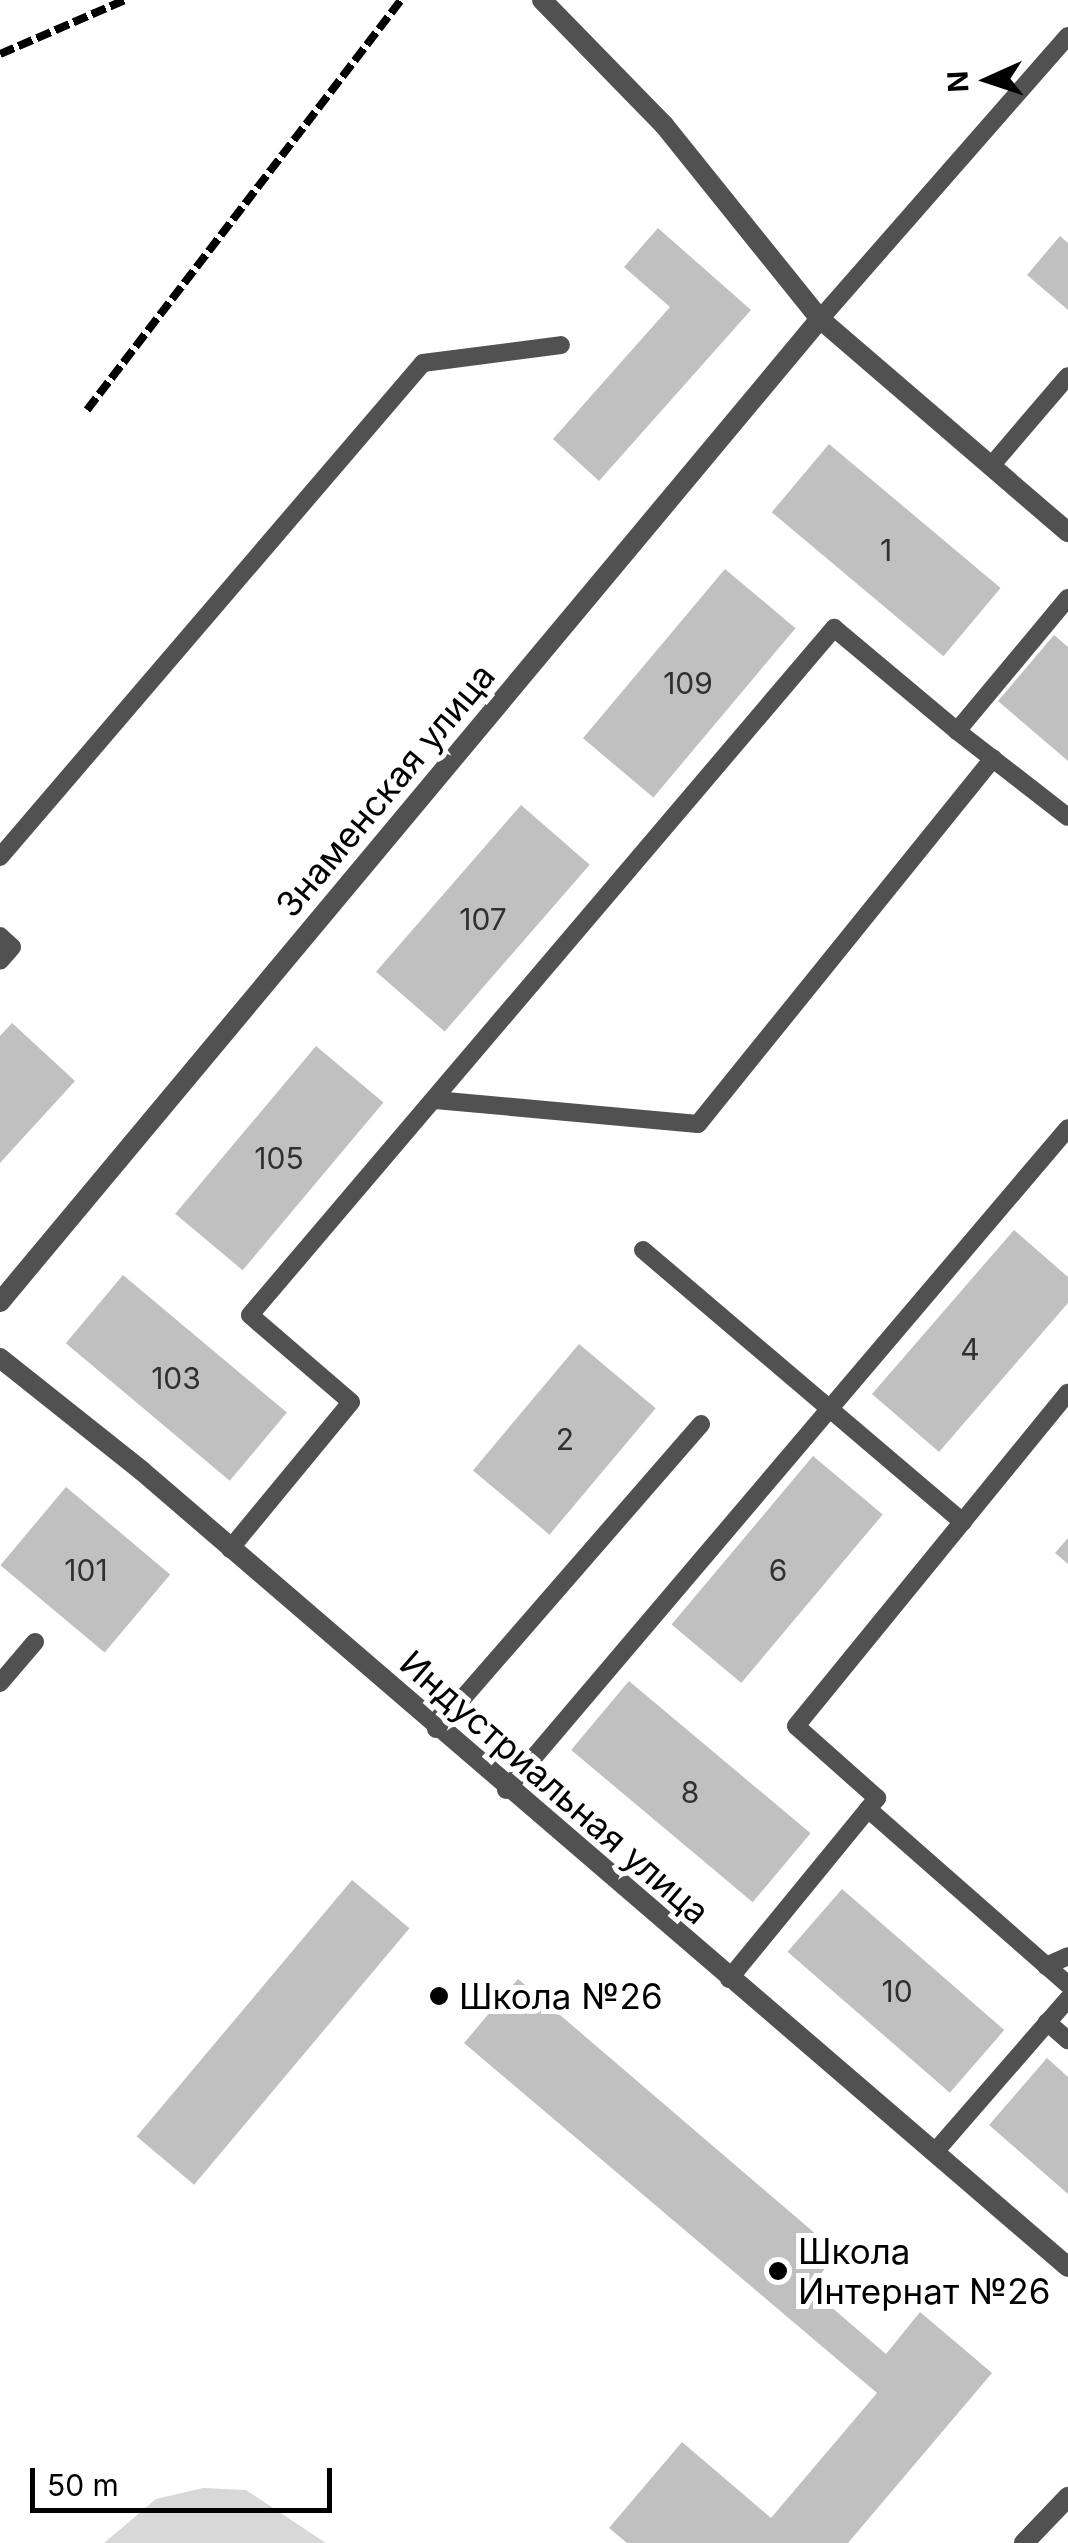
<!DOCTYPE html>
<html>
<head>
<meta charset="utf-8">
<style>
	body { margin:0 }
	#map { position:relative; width:1068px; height:2543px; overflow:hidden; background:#fff; font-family:Inter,sans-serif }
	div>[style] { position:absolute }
	.green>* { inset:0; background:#d8d8d8 }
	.building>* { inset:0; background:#c0c0c0; transform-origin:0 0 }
	.service>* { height:18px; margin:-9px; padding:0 9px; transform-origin:9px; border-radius:9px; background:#515151 }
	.minor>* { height:20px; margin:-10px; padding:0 10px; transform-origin:10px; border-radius:10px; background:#515151 }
	.tertiary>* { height:20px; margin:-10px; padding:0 10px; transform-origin:10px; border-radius:10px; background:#515151 }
	.rail>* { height:8px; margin-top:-4px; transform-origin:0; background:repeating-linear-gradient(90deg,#000 0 15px,transparent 0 20px) }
	.dots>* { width:28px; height:28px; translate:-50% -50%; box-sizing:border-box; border:5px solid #fff; border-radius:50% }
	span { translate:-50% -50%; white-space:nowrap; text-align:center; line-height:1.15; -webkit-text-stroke:10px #fff; paint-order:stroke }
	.number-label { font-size:30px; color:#303030 }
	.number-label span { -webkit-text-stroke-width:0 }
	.street-label { font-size:35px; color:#000 }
	.poi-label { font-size:35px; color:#000 }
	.left { translate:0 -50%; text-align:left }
	.north { position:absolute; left:938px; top:30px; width:100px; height:100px; -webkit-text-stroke:8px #fff; paint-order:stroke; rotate:267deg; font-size:28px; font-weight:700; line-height:40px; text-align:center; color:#000 }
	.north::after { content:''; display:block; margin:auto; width:35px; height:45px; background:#000; clip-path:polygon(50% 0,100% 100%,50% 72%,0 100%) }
	.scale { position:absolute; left:30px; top:2468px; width:302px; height:45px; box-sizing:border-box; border:5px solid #000; border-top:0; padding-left:12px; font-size:30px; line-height:35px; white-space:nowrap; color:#000; -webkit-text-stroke:8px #fff; paint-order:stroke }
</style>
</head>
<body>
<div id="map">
	<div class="green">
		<i style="clip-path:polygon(203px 2488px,246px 2490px,326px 2543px,104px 2543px,156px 2499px)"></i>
	</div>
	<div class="building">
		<i style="clip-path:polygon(658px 228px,751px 310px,599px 481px,553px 439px,670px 307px,624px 267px)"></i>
		<i style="clip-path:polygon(1060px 236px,1068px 243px,1068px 310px,1027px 275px)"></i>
		<i style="left:829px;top:444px;width:224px;height:89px;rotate:40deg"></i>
		<i style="left:725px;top:569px;width:92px;height:221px;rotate:40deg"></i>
		<i style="clip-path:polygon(1054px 635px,1068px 647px,1068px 761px,998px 701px)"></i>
		<i style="left:521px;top:805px;width:91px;height:221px;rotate:41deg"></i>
		<i style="clip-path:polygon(12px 1023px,75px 1081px,0 1163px,0 1036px)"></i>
		<i style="left:316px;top:1046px;width:88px;height:219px;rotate:40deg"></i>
		<i style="clip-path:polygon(1014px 1230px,1068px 1277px,1068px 1303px,939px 1452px,872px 1394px)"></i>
		<i style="left:123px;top:1275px;width:214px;height:89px;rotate:40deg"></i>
		<i style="left:579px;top:1344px;width:100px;height:165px;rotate:40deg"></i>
		<i style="left:813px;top:1456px;width:91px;height:220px;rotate:40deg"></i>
		<i style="left:66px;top:1487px;width:136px;height:102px;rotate:40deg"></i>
		<i style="clip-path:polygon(1068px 1538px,1068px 1564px,1055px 1553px)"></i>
		<i style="left:629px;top:1681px;width:237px;height:90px;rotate:40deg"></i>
		<i style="left:352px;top:1880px;width:75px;height:335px;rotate:40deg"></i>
		<i style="left:842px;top:1889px;width:215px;height:83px;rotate:41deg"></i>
		<i style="clip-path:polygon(518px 1979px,838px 2253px,809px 2288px,886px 2354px,920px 2312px,992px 2373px,848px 2543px,627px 2543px,609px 2528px,682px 2442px,771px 2518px,877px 2393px,464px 2043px)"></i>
		<i style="clip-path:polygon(1047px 2058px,1068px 2077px,1068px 2194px,989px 2125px)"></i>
	</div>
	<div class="service">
		<i style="left:820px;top:319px;width:376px;rotate:-48.8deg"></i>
		<i style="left:991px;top:466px;width:118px;rotate:-49.5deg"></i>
		<i style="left:957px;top:731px;width:140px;rotate:37.8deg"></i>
		<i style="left:0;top:857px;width:650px;rotate:-49.43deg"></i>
		<i style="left:423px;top:363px;width:139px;rotate:-7.4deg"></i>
		<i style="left:0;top:936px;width:16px;rotate:43deg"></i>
		<i style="left:12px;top:947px;width:18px;rotate:131deg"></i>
		<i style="left:435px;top:1100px;width:264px;rotate:5.2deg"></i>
		<i style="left:698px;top:1124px;width:470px;rotate:-51.1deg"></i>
		<i style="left:643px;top:1250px;width:420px;rotate:40.4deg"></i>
		<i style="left:230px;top:1549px;width:190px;rotate:-50.5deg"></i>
		<i style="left:351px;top:1402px;width:133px;rotate:-139.3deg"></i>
		<i style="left:250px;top:1315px;width:902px;rotate:-49.63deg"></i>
		<i style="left:834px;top:628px;width:160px;rotate:39.9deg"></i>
		<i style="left:957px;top:731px;width:173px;rotate:-50.2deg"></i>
		<i style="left:0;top:1683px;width:54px;rotate:-49.5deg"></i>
		<i style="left:436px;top:1729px;width:404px;rotate:-49deg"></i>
		<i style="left:506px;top:1790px;width:868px;rotate:-49.67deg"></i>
		<i style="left:868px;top:1809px;width:266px;rotate:41.3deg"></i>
		<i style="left:1046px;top:1966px;width:24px;rotate:-24deg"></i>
		<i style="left:729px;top:1979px;width:234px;rotate:-50.7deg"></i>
		<i style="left:877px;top:1798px;width:108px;rotate:-138.4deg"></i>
		<i style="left:796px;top:1726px;width:430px;rotate:-50.8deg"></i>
		<i style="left:1047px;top:2022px;width:28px;rotate:41deg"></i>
		<i style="left:934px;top:2153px;width:204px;rotate:-49deg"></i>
	</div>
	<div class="minor">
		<i style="left:0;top:1302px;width:1280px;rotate:-50.17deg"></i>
		<i style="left:0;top:1358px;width:181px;rotate:38.5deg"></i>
		<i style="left:142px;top:1471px;width:1221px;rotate:40.68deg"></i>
		<i style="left:1024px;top:2543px;width:64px;rotate:-46.3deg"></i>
	</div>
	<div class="tertiary">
		<i style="left:542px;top:0;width:175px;rotate:45.7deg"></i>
		<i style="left:664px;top:125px;width:249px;rotate:51.2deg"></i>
		<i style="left:820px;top:319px;width:327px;rotate:40.7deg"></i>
	</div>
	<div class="rail">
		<i style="left:0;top:54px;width:136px;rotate:-23.4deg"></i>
		<i style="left:87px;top:410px;width:516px;rotate:-52.55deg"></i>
	</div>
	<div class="dots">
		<i style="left:439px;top:1996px;background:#000"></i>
		<i style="left:778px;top:2271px;background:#000"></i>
	</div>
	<div class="number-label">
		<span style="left:886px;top:550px">1</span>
		<span style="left:688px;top:683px">109</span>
		<span style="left:483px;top:919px">107</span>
		<span style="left:279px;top:1158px">105</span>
		<span style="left:970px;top:1349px">4</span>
		<span style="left:176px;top:1378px">103</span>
		<span style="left:565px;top:1439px">2</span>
		<span style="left:86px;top:1570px">101</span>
		<span style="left:778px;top:1570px">6</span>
		<span style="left:690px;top:1792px">8</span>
		<span style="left:897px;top:1991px">10</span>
	</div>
	<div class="street-label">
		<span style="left:385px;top:790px;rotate:-50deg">Знаменская улица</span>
		<span style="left:555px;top:1787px;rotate:41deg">Индустриальная улица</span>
	</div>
	<div class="poi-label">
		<span class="left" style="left:459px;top:1996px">Школа №26</span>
		<span class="left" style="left:798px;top:2271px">Школа<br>Интернат №26</span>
	</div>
	<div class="north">N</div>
	<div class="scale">50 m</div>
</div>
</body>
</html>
